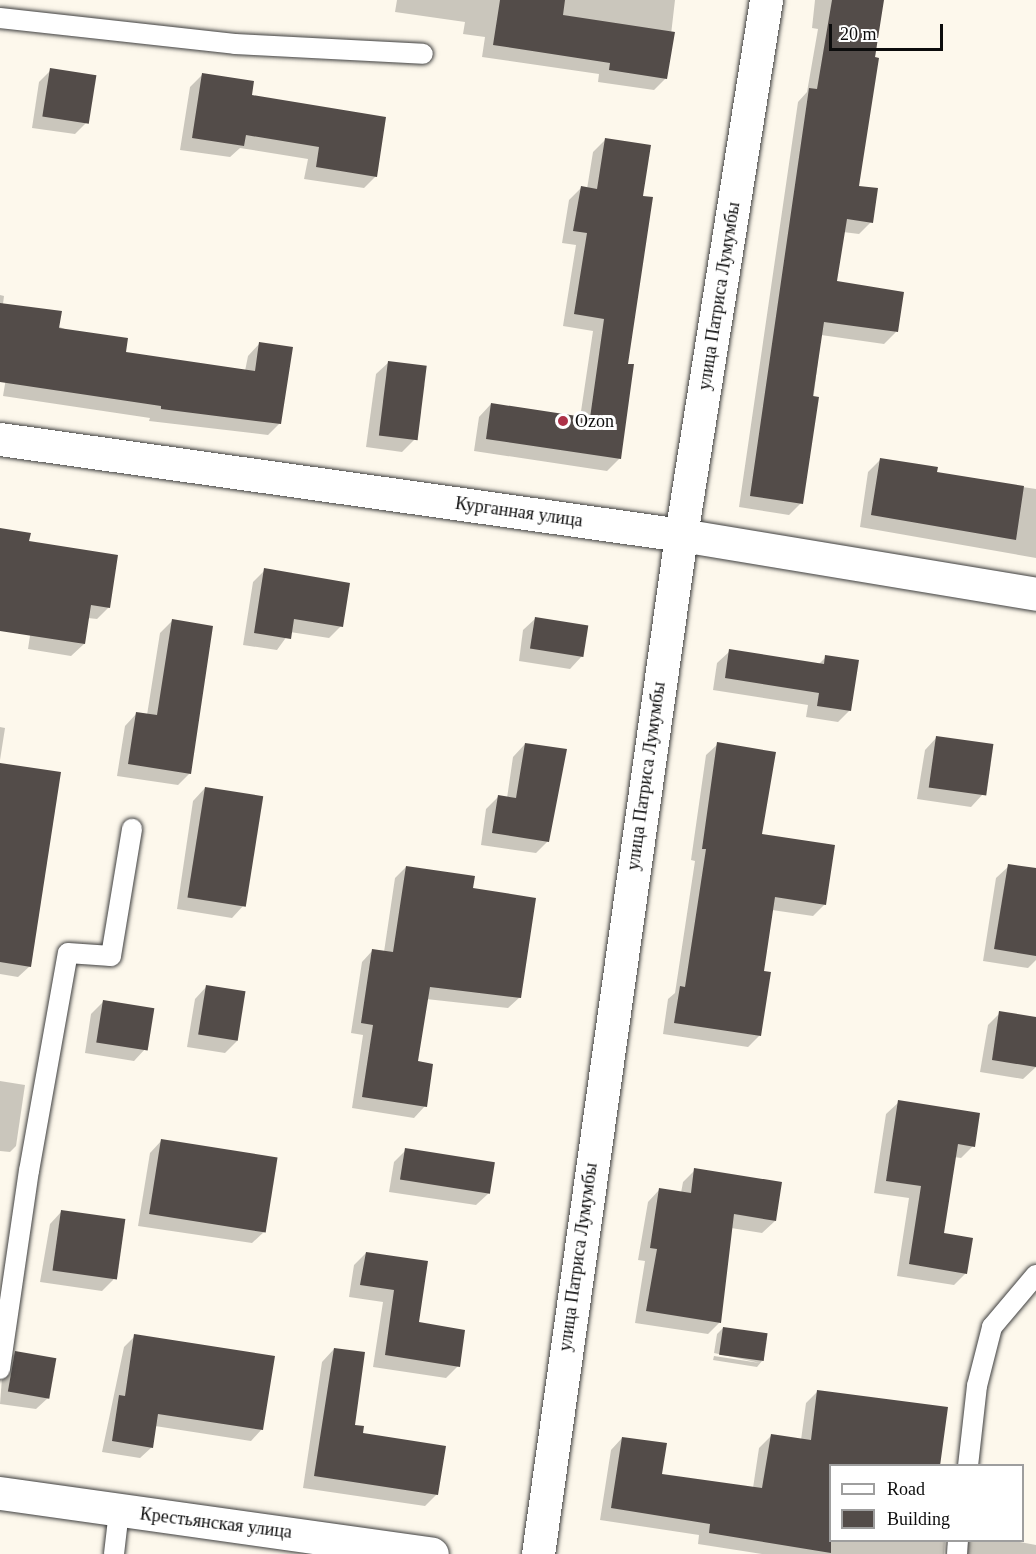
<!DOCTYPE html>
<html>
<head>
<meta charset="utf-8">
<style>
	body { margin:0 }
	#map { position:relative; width:1036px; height:1554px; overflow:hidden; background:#fdf8ec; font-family:Georgia,serif }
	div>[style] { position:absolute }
	.shadow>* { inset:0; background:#0003 }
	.building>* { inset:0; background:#534c49; transform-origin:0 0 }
	.roads { filter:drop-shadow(0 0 2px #3f3f3f) drop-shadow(0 0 2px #3f3f3f) }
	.service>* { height:20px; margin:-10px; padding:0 10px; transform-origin:10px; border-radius:10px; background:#fff }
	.minor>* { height:33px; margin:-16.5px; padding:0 16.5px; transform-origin:16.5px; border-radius:16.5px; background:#fff }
	.tertiary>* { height:33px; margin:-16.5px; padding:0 16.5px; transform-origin:16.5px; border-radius:16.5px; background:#fff }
	.dots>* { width:16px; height:16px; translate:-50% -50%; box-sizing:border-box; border:3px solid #fff; border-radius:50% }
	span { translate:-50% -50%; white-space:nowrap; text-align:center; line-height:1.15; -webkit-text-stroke:6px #fff; paint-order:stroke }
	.street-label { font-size:18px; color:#0c0c0c }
	.poi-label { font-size:18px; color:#0c0c0c }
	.left { translate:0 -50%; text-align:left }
	.legend { position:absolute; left:829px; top:1464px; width:195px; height:78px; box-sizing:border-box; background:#fff; border:2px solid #9e9e9e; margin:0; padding:8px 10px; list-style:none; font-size:18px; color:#0c0c0c }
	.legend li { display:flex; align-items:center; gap:12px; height:30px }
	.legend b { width:30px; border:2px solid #9e9e9e }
	.scale { position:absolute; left:829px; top:24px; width:114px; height:27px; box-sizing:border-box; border:3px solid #0c0c0c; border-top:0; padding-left:8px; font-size:18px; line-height:21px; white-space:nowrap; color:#0c0c0c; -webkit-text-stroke:4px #fff; paint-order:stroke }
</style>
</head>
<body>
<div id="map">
	<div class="shadow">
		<i style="clip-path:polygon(397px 0,675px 0,666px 78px,654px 90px,598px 82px,599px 74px,482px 57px,485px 37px,463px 34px,465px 22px,395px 12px)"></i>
		<i style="clip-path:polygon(815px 0,883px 0,857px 187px,871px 222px,859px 234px,843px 232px,835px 283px,896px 332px,884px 344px,821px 335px,801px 503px,789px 515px,739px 507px,798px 102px,807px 92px,818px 29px,812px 28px)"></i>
		<i style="clip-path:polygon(51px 70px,87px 122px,75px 134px,32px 128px,39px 82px)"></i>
		<i style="clip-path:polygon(202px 75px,250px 96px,376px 176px,364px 188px,304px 179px,308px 159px,240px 148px,230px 157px,180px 150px,190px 87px)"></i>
		<i style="clip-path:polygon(605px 140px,641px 197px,620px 458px,607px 471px,474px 451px,479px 417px,491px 404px,580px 418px,593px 331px,563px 326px,576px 245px,562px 243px,569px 200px,581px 188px,587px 189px,593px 152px)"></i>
		<i style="clip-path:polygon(0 295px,4px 296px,3px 304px,124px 353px,245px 371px,248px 356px,260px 343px,280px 423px,268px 435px,149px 421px,150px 418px,3px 396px,9px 360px,0 359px)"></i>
		<i style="clip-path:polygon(389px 362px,414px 440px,402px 452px,366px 447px,376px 374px)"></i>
		<i style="clip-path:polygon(881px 459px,935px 474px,1036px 489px,1036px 558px,860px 527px,868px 472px)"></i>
		<i style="clip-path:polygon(0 530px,28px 542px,109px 607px,97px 619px,88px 618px,84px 644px,71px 656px,28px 649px,34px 609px,0 604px)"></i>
		<i style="clip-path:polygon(265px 570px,341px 626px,329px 638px,290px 632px,277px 650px,243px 645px,253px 582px)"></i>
		<i style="clip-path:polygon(536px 618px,582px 656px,570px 669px,519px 661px,523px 630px)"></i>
		<i style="clip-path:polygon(172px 621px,190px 773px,178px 785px,117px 776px,125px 726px,137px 713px,147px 715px,160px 633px)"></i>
		<i style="clip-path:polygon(730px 651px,818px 665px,826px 657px,850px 710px,838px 722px,806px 717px,808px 705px,713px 690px,717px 663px)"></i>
		<i style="clip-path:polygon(0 727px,5px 728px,0 760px)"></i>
		<i style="clip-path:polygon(937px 737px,983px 794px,971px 807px,917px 799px,925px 750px)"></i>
		<i style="clip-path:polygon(525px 744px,548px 841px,536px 853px,481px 845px,486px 809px,498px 797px,507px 798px,513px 757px)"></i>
		<i style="clip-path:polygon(718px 744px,761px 835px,825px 904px,813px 916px,772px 910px,762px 972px,760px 1035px,748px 1047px,663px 1034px,668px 999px,675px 993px,695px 861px,691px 860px,706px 755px)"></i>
		<i style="clip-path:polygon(0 764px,30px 966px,18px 977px,0 974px)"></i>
		<i style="clip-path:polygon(205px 788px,244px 905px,232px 918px,177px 909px,193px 801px)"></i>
		<i style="clip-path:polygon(1009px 866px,1036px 869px,1036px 960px,1028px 968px,983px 961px,996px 878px)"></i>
		<i style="clip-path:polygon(406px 867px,472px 890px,520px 997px,508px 1008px,426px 999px,417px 1063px,425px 1106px,414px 1118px,352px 1108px,363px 1035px,351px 1033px,362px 962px,373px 950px,384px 952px,395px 878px)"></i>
		<i style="clip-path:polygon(207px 986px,237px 1041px,225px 1053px,187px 1047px,195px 999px)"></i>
		<i style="clip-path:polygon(103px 1002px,146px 1048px,134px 1061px,85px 1053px,91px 1014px)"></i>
		<i style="clip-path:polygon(1000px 1013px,1036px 1018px,1036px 1067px,1023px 1079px,980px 1072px,988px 1025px)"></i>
		<i style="clip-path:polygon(0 1081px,25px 1085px,16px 1146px,10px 1152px,0 1151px)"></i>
		<i style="clip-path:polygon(899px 1102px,973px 1146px,961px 1158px,954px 1157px,942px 1235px,966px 1273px,954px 1285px,897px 1276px,909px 1198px,874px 1193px,886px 1114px)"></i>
		<i style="clip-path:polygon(162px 1140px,265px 1231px,252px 1243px,138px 1226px,150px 1153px)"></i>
		<i style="clip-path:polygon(406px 1150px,489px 1193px,476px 1205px,389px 1192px,394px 1162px)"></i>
		<i style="clip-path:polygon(695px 1170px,775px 1221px,762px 1233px,731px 1228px,720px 1322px,708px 1334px,635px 1323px,645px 1261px,638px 1260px,648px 1202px,660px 1189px,681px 1193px,683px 1182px)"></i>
		<i style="clip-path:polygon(62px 1211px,114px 1279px,102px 1291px,40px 1282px,50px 1224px)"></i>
		<i style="clip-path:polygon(366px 1253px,426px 1262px,417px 1324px,458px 1366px,446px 1378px,373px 1367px,383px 1302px,349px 1297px,354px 1265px)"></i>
		<i style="clip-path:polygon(723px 1328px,762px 1361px,757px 1367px,713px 1360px,714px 1356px,760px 1363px,714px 1353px,717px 1334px)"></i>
		<i style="clip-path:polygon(135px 1336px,262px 1429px,251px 1441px,155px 1426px,152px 1447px,140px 1458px,102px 1452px,124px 1347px)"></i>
		<i style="clip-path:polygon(334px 1349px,353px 1426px,437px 1494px,425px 1506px,303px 1488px,322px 1362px)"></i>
		<i style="clip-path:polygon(15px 1353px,49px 1397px,36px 1409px,0 1404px,3px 1365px)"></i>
		<i style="clip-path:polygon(818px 1391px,830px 1466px,830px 1540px,945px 1540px,944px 1554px,762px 1554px,698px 1544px,699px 1535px,600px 1520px,611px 1450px,622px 1438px,660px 1475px,753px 1488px,759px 1448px,771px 1436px,801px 1440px,806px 1403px)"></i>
		<i style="clip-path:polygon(949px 1540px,1009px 1540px,1036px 1545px,1036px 1554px,959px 1554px)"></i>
	</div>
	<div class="building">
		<i style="clip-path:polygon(500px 0,565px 0,563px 15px,675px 32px,667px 79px,609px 70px,610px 63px,493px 45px)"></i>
		<i style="clip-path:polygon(832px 0,884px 0,875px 57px,879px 58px,859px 186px,878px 188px,873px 223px,847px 219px,837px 281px,904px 292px,898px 332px,824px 322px,813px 396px,819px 397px,803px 504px,750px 496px,809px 88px,817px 89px)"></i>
		<i style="left:50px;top:68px;width:47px;height:49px;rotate:9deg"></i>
		<i style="clip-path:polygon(202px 73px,254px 81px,252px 95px,386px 117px,377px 177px,316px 167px,319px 147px,246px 135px,244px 146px,192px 138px)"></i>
		<i style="clip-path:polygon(605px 138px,651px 145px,643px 196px,653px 197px,628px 364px,634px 364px,621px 459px,486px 439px,491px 403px,590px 418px,604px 319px,574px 314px,587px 233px,573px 231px,581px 186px,597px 189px)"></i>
		<i style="clip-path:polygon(0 303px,62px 311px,59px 328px,128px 338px,126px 352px,255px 371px,259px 342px,293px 347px,281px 424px,161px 409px,161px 406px,0 382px)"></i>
		<i style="left:388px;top:361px;width:39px;height:75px;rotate:7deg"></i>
		<i style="clip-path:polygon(880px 458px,938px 467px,937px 472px,1024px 486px,1016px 540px,871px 515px)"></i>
		<i style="clip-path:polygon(0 528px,31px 533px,29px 541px,118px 555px,110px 608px,91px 605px,85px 644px,0 631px)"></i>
		<i style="clip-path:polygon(264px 568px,350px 583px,343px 627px,294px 619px,291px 639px,254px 633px)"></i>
		<i style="left:535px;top:617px;width:54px;height:32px;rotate:9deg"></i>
		<i style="clip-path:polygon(172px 619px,213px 626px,191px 774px,128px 764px,136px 712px,157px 715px)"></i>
		<i style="clip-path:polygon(729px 649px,824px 664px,825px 655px,859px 660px,851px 711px,817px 706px,819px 693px,725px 678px)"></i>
		<i style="left:936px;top:736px;width:58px;height:52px;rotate:8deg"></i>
		<i style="clip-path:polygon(717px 742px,776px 752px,762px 834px,835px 845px,826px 905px,775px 897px,764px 971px,771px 972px,761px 1036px,674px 1023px,680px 986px,685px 987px,706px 849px,702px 849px)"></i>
		<i style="clip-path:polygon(525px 743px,567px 749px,549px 842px,492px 833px,498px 795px,516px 798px)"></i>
		<i style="clip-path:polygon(0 763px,61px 772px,31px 967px,0 962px)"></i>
		<i style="left:205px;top:787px;width:59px;height:112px;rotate:9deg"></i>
		<i style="clip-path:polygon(1008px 864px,1036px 868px,1036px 956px,994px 949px)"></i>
		<i style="clip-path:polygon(406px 866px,475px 876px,473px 888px,536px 898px,521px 998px,430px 987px,418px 1061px,433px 1064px,427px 1107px,362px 1097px,373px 1025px,361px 1023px,372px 949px,393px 952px)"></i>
		<i style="left:206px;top:985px;width:40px;height:50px;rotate:9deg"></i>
		<i style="left:103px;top:1000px;width:52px;height:43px;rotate:9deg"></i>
		<i style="clip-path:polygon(999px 1011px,1036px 1017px,1036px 1067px,992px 1060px)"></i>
		<i style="clip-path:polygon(898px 1100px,980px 1113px,975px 1147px,958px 1144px,944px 1233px,973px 1238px,967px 1274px,909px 1264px,921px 1186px,886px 1181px)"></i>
		<i style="left:161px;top:1139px;width:118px;height:76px;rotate:9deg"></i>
		<i style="left:405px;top:1148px;width:91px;height:32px;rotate:9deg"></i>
		<i style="clip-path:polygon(694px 1168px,782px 1182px,776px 1221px,734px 1214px,721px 1323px,646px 1311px,657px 1249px,650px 1248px,659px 1188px,691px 1193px)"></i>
		<i style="left:61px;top:1210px;width:65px;height:61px;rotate:8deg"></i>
		<i style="clip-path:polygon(366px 1252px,428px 1261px,419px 1322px,465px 1330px,460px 1367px,385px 1355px,394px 1290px,360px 1285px)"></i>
		<i style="left:723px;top:1327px;width:45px;height:28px;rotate:8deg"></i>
		<i style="clip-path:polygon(134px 1334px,275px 1356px,263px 1430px,158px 1414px,153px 1448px,112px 1441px,119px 1395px,125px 1396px)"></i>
		<i style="clip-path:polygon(334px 1348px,365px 1352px,355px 1425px,364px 1426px,363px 1433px,446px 1446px,438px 1495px,314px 1476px)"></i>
		<i style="left:15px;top:1351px;width:42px;height:41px;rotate:10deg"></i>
		<i style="clip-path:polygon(817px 1390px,948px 1407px,940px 1466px,831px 1466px,831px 1553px,709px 1533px,710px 1524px,611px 1508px,622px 1437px,667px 1443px,662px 1474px,762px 1488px,771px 1434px,811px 1440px)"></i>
	</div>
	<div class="roads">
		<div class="service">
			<i style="left:0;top:18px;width:236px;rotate:6.3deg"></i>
			<i style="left:235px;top:44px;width:188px;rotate:3deg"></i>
			<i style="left:0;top:1369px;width:200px;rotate:-81.7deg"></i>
			<i style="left:29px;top:1171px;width:221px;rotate:-79.9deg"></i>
			<i style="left:68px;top:953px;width:43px;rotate:4deg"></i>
			<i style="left:111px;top:956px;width:129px;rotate:-80.6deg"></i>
			<i style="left:968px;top:1466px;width:81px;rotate:-83.6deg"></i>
			<i style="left:977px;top:1386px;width:61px;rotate:-75.7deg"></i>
			<i style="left:992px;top:1327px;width:68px;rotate:-49.8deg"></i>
			<i style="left:114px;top:1554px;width:43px;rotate:-83.4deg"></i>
			<i style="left:957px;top:1554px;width:14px;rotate:-86deg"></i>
		</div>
		<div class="minor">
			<i style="left:538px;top:1554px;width:1029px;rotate:-82.01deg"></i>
			<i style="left:681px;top:535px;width:542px;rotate:-80.97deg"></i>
		</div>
		<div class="tertiary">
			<i style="left:0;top:439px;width:688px;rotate:8.02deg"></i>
			<i style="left:681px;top:535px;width:360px;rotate:9.4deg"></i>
			<i style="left:0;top:1493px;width:436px;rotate:8deg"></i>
		</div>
	</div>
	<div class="dots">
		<i style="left:563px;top:421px;background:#ad3248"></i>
	</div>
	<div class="street-label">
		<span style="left:719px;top:296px;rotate:-81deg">улица Патриса Лумумбы</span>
		<span style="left:519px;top:512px;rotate:8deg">Курганная улица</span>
		<span style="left:646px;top:776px;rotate:-82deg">улица Патриса Лумумбы</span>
		<span style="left:578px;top:1257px;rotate:-82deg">улица Патриса Лумумбы</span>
		<span style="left:216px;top:1523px;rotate:7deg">Крестьянская улица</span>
	</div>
	<div class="poi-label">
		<span class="left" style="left:575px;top:421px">Ozon</span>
	</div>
	<ul class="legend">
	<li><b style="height:8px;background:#fff"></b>Road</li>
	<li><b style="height:16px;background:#534c49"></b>Building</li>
	</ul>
	<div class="scale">20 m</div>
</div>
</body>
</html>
